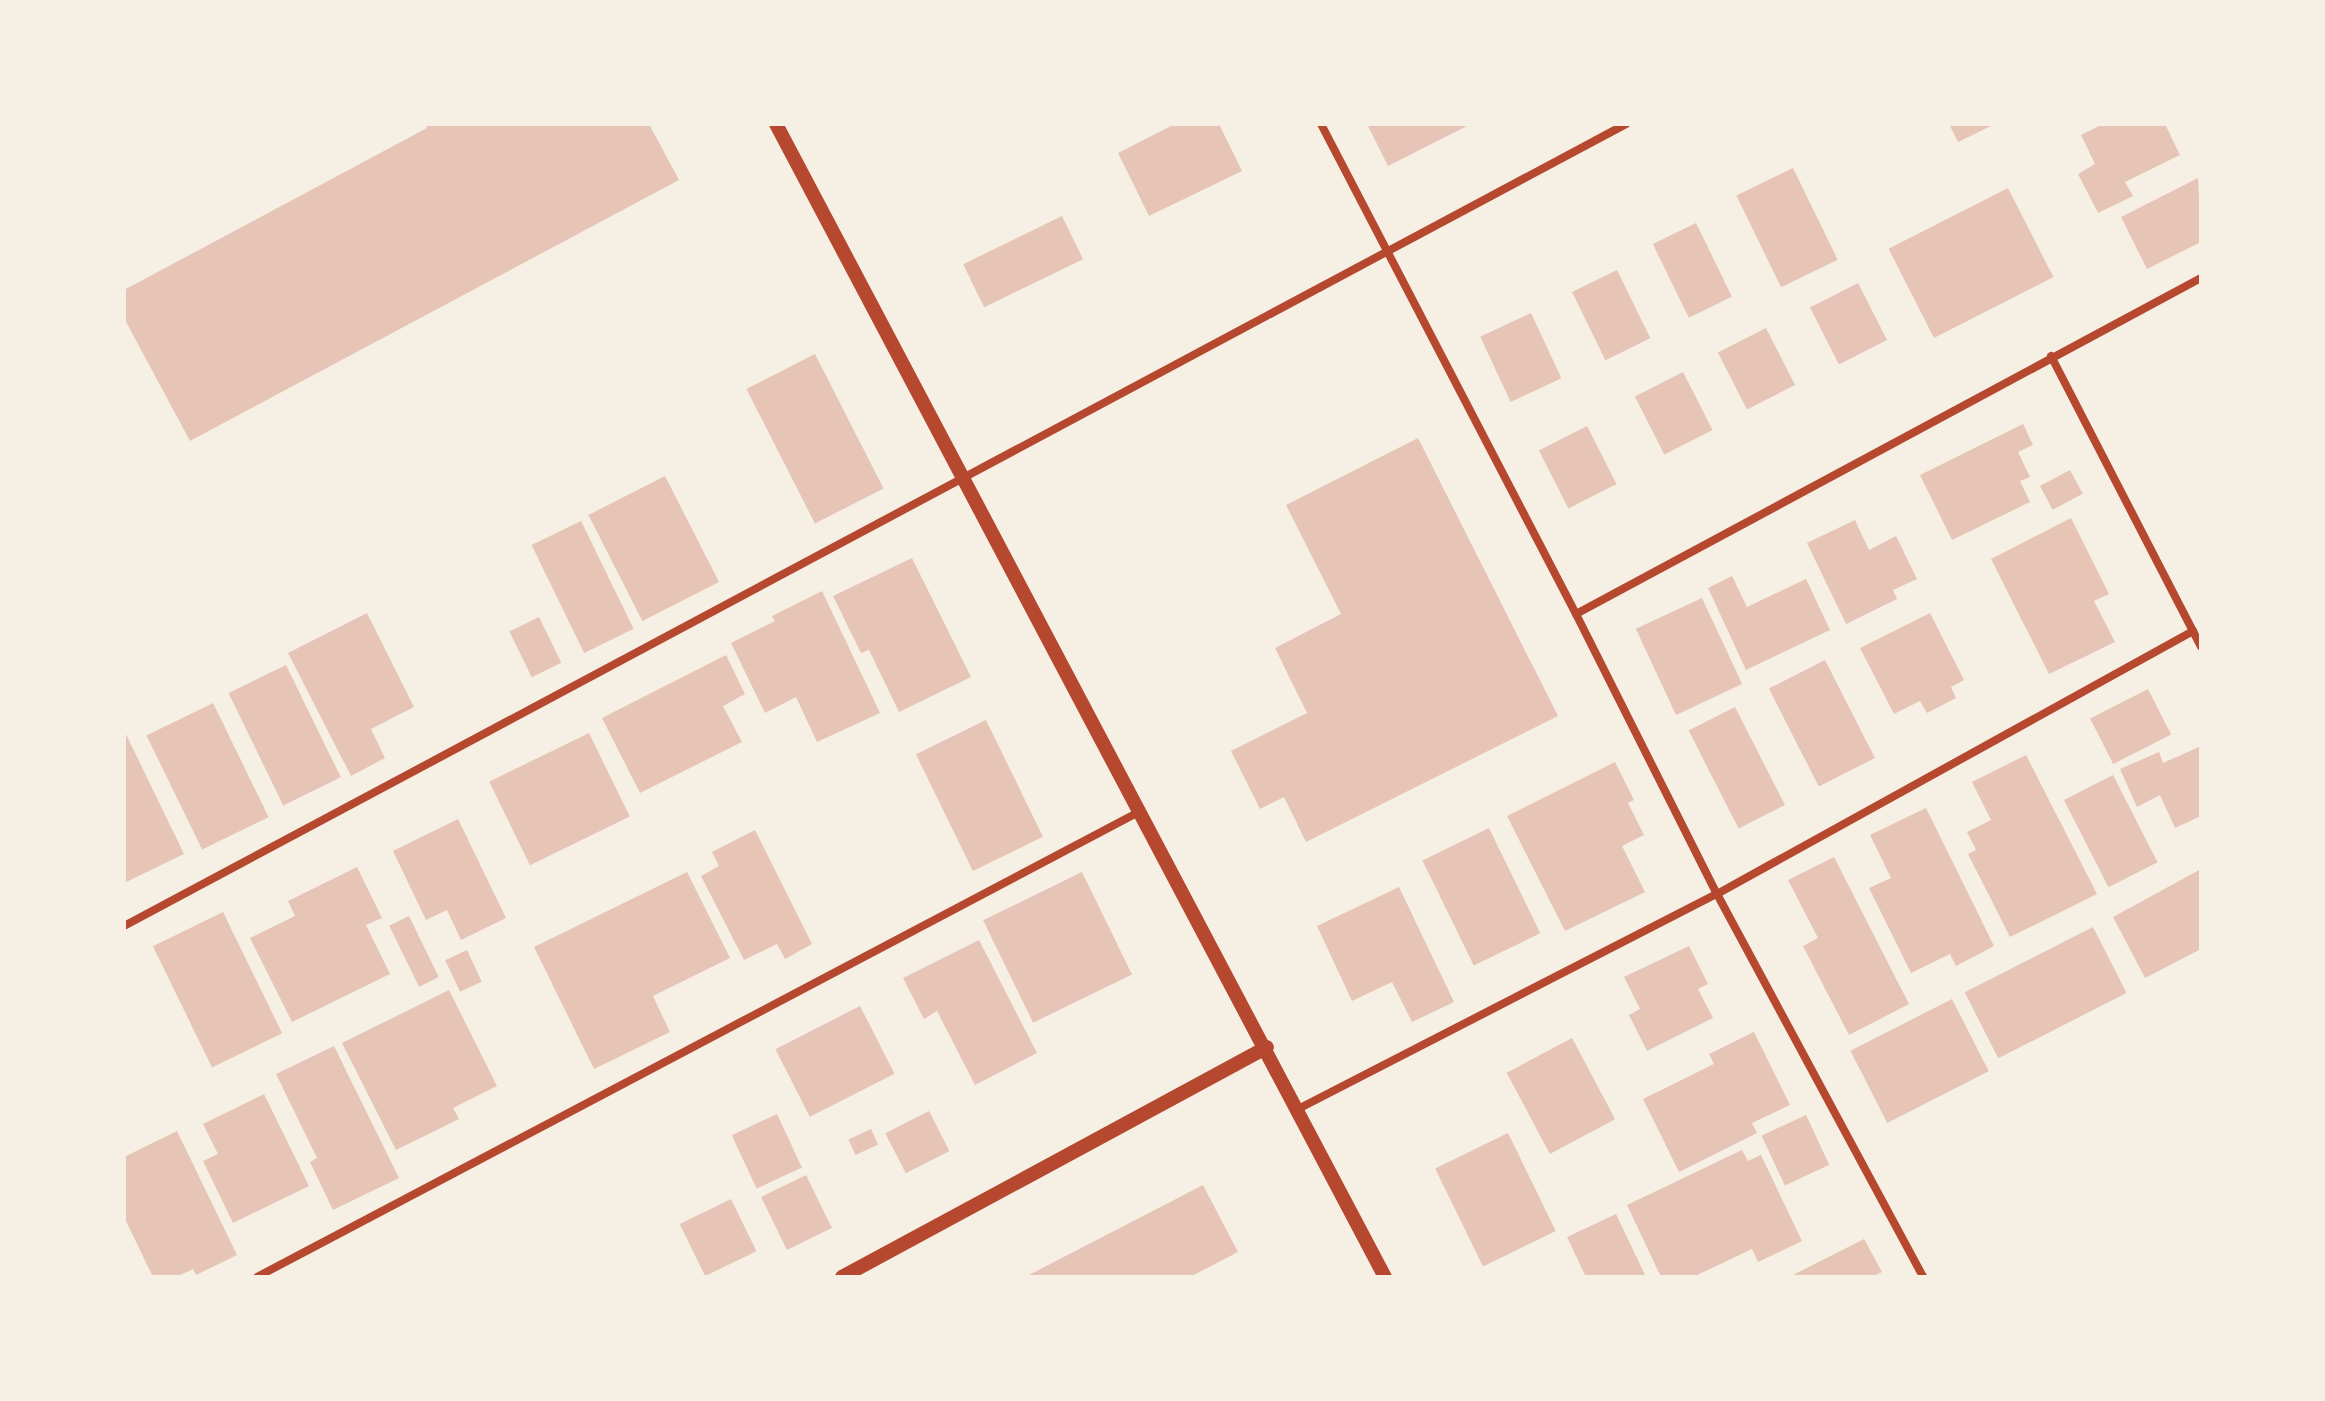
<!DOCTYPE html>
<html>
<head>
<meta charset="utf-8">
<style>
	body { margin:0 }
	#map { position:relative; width:2325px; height:1401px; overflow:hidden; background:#f6efe4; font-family:Quicksand,sans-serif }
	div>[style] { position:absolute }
	.building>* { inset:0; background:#e6c5b7; transform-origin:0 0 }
	.minor>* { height:8px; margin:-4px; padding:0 4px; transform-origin:4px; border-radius:4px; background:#b5482f }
	.tertiary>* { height:14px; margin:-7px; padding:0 7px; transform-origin:7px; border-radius:7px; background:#b5482f }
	span { translate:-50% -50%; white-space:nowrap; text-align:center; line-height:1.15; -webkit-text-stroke:8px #f6efe4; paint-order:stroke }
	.frame { position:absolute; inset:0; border:126px solid #f6efe4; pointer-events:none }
</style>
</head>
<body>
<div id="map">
	<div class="building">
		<i style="clip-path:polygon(425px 124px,649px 124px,679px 180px,190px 441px,124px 318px,124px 290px,427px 128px)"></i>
		<i style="clip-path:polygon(1175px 124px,1219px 124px,1242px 171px,1149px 216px,1118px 153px)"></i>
		<i style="clip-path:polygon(1367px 124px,1471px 124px,1388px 166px)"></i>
		<i style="clip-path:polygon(1949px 124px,1995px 124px,1958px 142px)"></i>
		<i style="clip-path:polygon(2103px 124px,2165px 124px,2180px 155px,2125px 182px,2133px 196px,2098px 213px,2078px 174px,2095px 164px,2081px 135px)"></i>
		<i style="left:1793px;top:168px;width:102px;height:63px;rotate:64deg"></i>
		<i style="clip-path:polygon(2198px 178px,2201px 242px,2147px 269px,2121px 217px)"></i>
		<i style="left:2008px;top:188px;width:100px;height:134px;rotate:63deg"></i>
		<i style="left:1062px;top:216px;width:48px;height:110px;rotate:64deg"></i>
		<i style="left:1696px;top:223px;width:82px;height:48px;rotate:64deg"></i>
		<i style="left:1617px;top:270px;width:76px;height:50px;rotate:64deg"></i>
		<i style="left:1858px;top:283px;width:64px;height:54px;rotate:63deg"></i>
		<i style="left:1531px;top:313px;width:72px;height:56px;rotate:65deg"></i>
		<i style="left:1766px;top:328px;width:64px;height:54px;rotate:63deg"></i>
		<i style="left:815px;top:354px;width:151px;height:77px;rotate:63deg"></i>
		<i style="left:1683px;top:372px;width:65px;height:54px;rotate:63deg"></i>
		<i style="clip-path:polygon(2023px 424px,2033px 445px,2018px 452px,2030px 477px,2020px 481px,2030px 502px,1952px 540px,1920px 475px)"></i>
		<i style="left:1587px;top:426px;width:65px;height:54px;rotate:63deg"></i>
		<i style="clip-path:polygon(1418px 438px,1558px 716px,1306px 842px,1284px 797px,1260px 809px,1231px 751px,1307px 713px,1275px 648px,1341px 614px,1286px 505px)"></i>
		<i style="left:2070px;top:470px;width:27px;height:34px;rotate:62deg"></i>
		<i style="left:665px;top:476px;width:119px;height:86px;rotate:63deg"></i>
		<i style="clip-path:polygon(2071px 518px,2109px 594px,2094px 601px,2115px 642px,2049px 674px,1991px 559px)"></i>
		<i style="clip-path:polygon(1855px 520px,1869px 550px,1896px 536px,1917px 579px,1893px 590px,1897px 599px,1846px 624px,1807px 543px)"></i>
		<i style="left:581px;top:521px;width:120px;height:55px;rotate:64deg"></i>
		<i style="clip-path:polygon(912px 558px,971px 677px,899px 712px,869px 650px,861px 653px,833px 596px)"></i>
		<i style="clip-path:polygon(1732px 576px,1747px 607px,1806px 579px,1830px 630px,1746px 670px,1708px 588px)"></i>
		<i style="clip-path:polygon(822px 591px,880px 713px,817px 742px,796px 697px,765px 713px,731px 643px,775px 621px,772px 616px)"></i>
		<i style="left:1702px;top:598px;width:95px;height:73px;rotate:65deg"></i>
		<i style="clip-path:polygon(367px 613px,414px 707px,371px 729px,385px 758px,351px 776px,288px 653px)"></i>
		<i style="clip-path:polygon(1930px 613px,1964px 680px,1951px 687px,1956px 698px,1927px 713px,1920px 701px,1894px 714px,1860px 648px)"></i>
		<i style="left:539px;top:617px;width:51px;height:33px;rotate:64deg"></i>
		<i style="clip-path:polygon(726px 655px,745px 694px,723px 706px,742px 742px,640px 793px,602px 718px)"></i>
		<i style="left:1825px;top:660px;width:110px;height:63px;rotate:63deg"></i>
		<i style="left:286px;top:665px;width:125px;height:64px;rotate:64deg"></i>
		<i style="left:2148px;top:689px;width:51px;height:65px;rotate:63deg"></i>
		<i style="left:213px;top:703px;width:127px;height:74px;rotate:64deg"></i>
		<i style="left:1735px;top:707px;width:110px;height:52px;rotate:63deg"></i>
		<i style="left:986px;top:720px;width:130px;height:78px;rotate:64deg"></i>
		<i style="clip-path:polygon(124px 730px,184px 854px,124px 883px)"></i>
		<i style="left:589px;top:733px;width:93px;height:111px;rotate:64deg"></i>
		<i style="clip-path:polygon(2201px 746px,2201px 816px,2175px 828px,2160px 795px,2137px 807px,2120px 769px,2159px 752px,2163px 763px)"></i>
		<i style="clip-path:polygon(2026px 755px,2097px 894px,2010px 937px,1968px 854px,1976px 850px,1967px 832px,1991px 820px,1972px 782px)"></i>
		<i style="clip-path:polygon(1615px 762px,1634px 800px,1628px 803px,1644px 835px,1622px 846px,1645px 892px,1565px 931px,1507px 816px)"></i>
		<i style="left:2113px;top:775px;width:98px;height:55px;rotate:63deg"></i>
		<i style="clip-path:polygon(1926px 808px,1994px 946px,1956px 966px,1950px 954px,1911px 973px,1869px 888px,1891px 878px,1870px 835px)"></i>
		<i style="clip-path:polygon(458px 819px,506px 918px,461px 940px,447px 910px,426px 920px,393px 851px)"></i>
		<i style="left:1489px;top:828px;width:117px;height:74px;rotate:64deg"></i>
		<i style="clip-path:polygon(755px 830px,812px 944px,785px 959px,777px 944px,744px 960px,701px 876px,719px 866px,712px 852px)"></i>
		<i style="clip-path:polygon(1834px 857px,1909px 1004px,1849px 1035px,1803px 946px,1818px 938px,1788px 880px)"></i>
		<i style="clip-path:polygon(357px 867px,382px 918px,366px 925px,390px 974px,292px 1022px,250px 938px,295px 916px,288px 901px)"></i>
		<i style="clip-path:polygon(2201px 869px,2201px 949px,2145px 978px,2113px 917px)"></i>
		<i style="clip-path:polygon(687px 872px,730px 958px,653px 996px,670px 1032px,594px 1069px,534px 947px)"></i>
		<i style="left:1082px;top:872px;width:114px;height:110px;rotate:64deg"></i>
		<i style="clip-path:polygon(1399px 887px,1454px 1002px,1412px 1022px,1392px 982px,1352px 1001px,1317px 926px)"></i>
		<i style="left:223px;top:912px;width:135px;height:78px;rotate:64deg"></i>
		<i style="left:409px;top:916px;width:68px;height:22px;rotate:64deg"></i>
		<i style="left:2093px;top:927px;width:74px;height:144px;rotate:63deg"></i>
		<i style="clip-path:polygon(979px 940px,1037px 1053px,975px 1085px,937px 1011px,924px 1019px,903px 978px)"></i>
		<i style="clip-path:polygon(1689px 946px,1708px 984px,1698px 989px,1713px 1018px,1647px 1051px,1629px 1015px,1640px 1009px,1624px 977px)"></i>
		<i style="left:467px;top:950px;width:35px;height:24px;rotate:65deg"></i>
		<i style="clip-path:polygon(449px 990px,497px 1086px,453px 1108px,459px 1119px,396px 1150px,342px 1043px)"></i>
		<i style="left:1952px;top:999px;width:81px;height:114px;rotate:63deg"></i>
		<i style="left:860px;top:1006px;width:76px;height:95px;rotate:63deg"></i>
		<i style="clip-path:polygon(1754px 1032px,1790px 1105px,1752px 1123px,1757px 1133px,1679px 1172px,1643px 1099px,1714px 1064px,1709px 1054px)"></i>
		<i style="left:1572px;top:1038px;width:92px;height:74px;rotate:62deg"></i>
		<i style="clip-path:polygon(334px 1046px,399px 1178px,333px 1210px,310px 1162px,317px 1158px,276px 1074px)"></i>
		<i style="clip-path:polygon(264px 1094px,309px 1186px,233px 1223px,203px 1161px,218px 1154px,203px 1124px)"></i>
		<i style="left:929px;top:1111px;width:45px;height:49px;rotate:63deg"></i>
		<i style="left:777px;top:1114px;width:59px;height:50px;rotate:65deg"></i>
		<i style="left:1806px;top:1115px;width:55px;height:49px;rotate:65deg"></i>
		<i style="left:871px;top:1129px;width:17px;height:25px;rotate:65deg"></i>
		<i style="clip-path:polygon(177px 1131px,237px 1255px,196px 1275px,193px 1269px,176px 1277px,153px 1277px,124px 1217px,124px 1157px)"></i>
		<i style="left:1508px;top:1133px;width:109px;height:81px;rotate:64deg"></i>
		<i style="clip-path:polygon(1742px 1150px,1748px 1161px,1761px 1155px,1802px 1241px,1758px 1262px,1752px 1249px,1693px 1277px,1661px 1277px,1627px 1205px)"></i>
		<i style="left:806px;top:1175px;width:59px;height:50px;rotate:64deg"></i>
		<i style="clip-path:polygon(1203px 1185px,1238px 1252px,1190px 1277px,1025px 1277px)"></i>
		<i style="left:731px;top:1199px;width:58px;height:57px;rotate:64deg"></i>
		<i style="clip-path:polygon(1616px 1214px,1646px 1277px,1586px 1277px,1567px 1237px)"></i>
		<i style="clip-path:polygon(1864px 1239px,1882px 1272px,1872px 1277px,1789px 1277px)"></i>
	</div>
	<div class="minor">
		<i style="left:1321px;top:124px;width:552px;rotate:62.51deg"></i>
		<i style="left:1576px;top:614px;width:313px;rotate:63.3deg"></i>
		<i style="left:1717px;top:894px;width:435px;rotate:61.7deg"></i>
		<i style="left:2051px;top:356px;width:327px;rotate:62.7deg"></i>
		<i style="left:1576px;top:614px;width:710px;rotate:-28.26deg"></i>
		<i style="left:124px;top:926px;width:1703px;rotate:-28.1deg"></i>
		<i style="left:1298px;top:1109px;width:471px;rotate:-27.2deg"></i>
		<i style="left:1717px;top:894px;width:544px;rotate:-28.92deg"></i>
		<i style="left:257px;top:1277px;width:999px;rotate:-27.8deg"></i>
	</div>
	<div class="tertiary">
		<i style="left:776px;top:124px;width:1304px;rotate:62.16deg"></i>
		<i style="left:842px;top:1277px;width:483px;rotate:-28.4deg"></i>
	</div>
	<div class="frame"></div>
</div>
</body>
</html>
